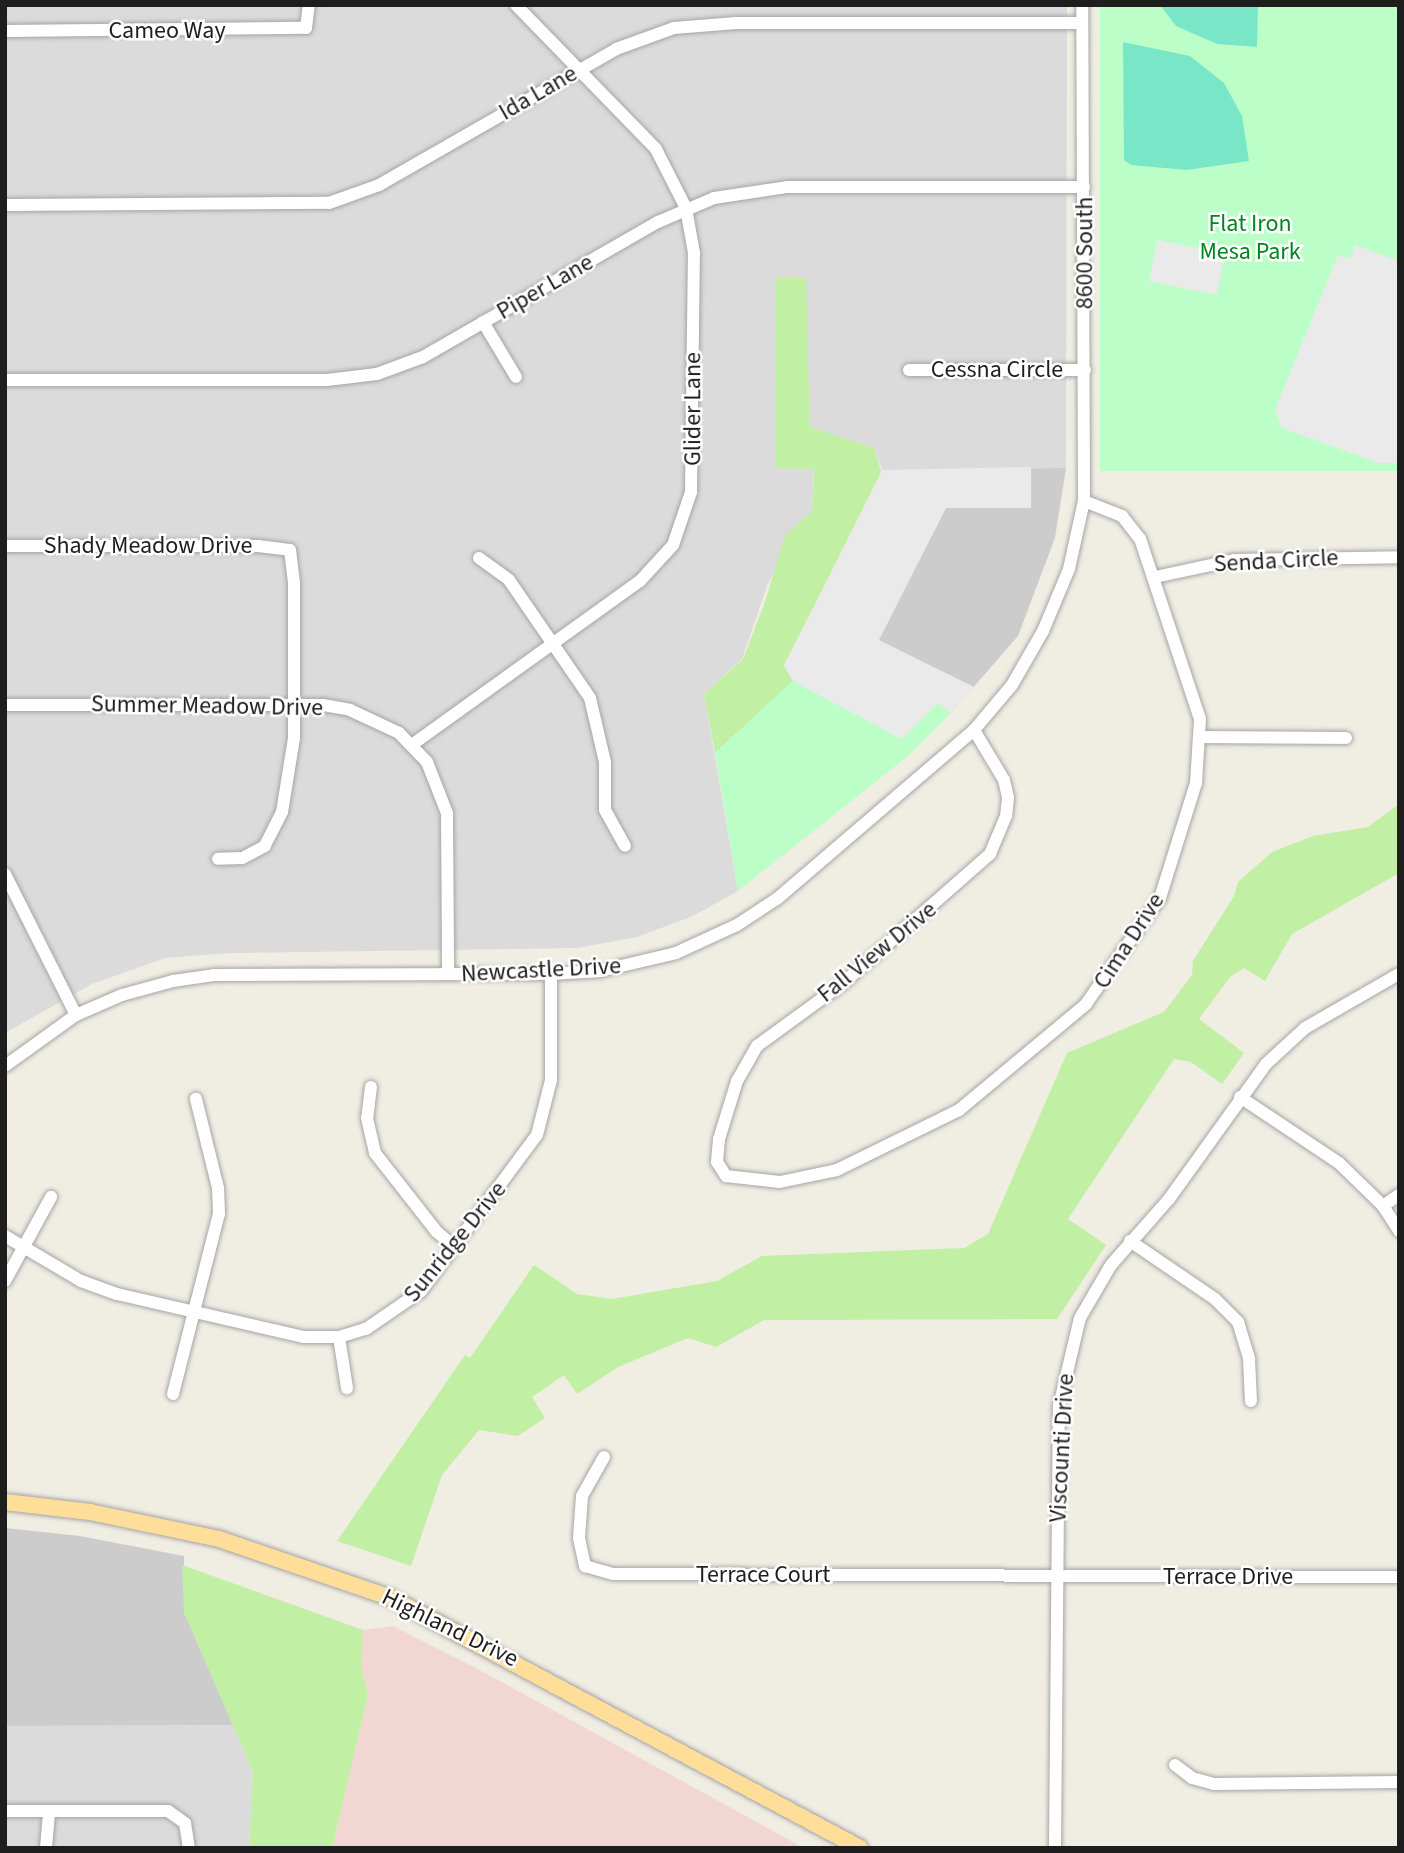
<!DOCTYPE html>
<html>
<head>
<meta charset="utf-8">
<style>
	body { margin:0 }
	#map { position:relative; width:1404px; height:1853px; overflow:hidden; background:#f0ede3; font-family:"Source Sans 3",sans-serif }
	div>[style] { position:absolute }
	.residential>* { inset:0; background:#dcdbdb }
	.commercial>* { inset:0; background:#f2d6d1 }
	.religious>* { inset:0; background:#ccc }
	.grass>* { inset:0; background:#c1efa4 }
	.park>* { inset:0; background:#bcfec8; transform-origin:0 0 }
	.pitch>* { inset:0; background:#7ae6c8 }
	.parking>* { inset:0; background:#eaeaea; transform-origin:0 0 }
	.roads { filter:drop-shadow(0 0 2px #a5a5a5) drop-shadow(0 0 2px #a5a5a5) }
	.minor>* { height:12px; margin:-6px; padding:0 6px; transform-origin:6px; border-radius:6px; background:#fff }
	.major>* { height:16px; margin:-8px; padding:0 8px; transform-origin:8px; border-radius:8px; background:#ffde99 }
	span { translate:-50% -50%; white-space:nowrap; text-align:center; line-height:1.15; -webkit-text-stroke:5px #fff; paint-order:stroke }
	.street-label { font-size:24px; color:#1e1e1e }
	.park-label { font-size:24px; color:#02861b }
	.frame { position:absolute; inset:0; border:7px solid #1e1e1e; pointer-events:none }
</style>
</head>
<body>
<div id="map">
	<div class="residential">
		<i style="clip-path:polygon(5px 5px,1067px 5px,1066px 468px,882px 470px,874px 448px,810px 427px,805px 278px,776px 468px,814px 469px,812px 511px,794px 531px,767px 586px,742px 659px,704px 694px,738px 891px,693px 916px,637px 937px,578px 948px,230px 953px,165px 958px,92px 984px,5px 1033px)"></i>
		<i style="clip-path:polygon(233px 1725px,253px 1772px,249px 1848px,5px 1848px,5px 1726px)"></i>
	</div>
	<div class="commercial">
		<i style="clip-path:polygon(393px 1626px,487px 1674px,804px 1848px,332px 1848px,368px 1695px,361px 1667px,363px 1630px)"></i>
	</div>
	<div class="religious">
		<i style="clip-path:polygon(1066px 468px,1055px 538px,1018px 636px,951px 713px,938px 703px,793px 681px,882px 470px)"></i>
		<i style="clip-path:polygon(5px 1528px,80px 1536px,184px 1556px,184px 1612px,233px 1725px,5px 1726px)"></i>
	</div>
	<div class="grass">
		<i style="clip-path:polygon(776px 278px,806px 278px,810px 427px,874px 448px,882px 474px,784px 665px,793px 681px,715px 753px,704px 694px,743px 659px,765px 602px,784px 537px,812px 511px,814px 469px,775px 468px)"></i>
		<i style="clip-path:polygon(1399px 804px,1399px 873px,1292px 934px,1265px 981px,1244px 968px,1230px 977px,1199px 1019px,1244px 1053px,1222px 1084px,1191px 1062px,1174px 1059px,1068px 1219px,1106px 1245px,1057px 1319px,764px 1320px,716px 1347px,688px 1338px,618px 1367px,577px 1394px,564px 1375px,532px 1397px,545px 1418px,518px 1436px,479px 1430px,442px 1475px,411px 1566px,337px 1541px,465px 1355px,470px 1358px,534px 1265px,577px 1294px,612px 1299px,717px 1281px,762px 1256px,964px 1248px,988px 1234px,1067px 1053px,1164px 1012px,1192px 975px,1193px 961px,1234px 896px,1238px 882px,1272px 852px,1313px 836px,1368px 827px)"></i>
		<i style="clip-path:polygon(182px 1565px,363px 1630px,361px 1667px,368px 1695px,332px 1848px,249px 1848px,253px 1772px,184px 1612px)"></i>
	</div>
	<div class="park">
		<i style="left:1100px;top:5px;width:299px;height:466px"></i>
		<i style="clip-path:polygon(793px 681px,901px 738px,938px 703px,951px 713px,908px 756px,738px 891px,715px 753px)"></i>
	</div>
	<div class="pitch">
		<i style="clip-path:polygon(1160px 5px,1258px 5px,1257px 47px,1217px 44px,1176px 26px)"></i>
		<i style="clip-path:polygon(1123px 42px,1190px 56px,1224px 83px,1242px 116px,1249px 161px,1187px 170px,1131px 165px,1124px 160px)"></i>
	</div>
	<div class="parking">
		<i style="left:1157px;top:240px;width:69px;height:42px;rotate:11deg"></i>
		<i style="clip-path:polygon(1355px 245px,1399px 261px,1399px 463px,1379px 463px,1282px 428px,1275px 410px,1338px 255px,1350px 259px)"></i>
		<i style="clip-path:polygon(1031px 467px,1031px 508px,946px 508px,879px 640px,974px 687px,951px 713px,938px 703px,902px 739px,793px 681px,784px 666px,882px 470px)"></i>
	</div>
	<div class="roads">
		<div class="minor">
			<i style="left:5px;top:31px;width:301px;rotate:-0.6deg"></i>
			<i style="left:306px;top:28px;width:23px;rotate:-83deg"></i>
			<i style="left:5px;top:205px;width:324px;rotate:-0.4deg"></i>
			<i style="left:329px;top:203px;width:53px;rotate:-19.8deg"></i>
			<i style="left:379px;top:185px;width:273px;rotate:-29.8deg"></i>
			<i style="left:616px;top:49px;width:62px;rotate:-19.9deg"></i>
			<i style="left:674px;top:28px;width:62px;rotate:-4.6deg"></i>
			<i style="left:736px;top:23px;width:346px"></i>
			<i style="left:483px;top:322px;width:64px;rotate:59deg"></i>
			<i style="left:909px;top:370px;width:176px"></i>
			<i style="left:5px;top:380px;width:322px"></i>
			<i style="left:327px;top:380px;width:50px;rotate:-6.8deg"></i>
			<i style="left:377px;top:374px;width:49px;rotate:-20.3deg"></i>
			<i style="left:423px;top:357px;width:271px;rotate:-29.9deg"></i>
			<i style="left:658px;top:222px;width:61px;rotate:-23.2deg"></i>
			<i style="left:714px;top:198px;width:75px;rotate:-8.5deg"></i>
			<i style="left:788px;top:187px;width:296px"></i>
			<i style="left:5px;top:546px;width:253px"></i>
			<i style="left:258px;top:546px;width:32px;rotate:7deg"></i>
			<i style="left:290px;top:550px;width:33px;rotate:83deg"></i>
			<i style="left:294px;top:583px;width:155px;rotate:90deg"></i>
			<i style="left:294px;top:738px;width:75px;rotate:99.2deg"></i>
			<i style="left:282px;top:812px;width:38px;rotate:117deg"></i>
			<i style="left:265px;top:846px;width:26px;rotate:152deg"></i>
			<i style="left:242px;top:858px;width:24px;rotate:178deg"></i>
			<i style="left:479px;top:558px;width:37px;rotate:36deg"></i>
			<i style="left:509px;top:580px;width:143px;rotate:55.5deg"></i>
			<i style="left:590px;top:698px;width:66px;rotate:76.8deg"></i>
			<i style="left:605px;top:762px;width:48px;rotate:90deg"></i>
			<i style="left:605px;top:810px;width:41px;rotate:60.9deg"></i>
			<i style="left:1155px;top:577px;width:82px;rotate:-12deg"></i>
			<i style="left:1235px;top:560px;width:164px;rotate:-1deg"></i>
			<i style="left:5px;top:705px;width:318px"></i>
			<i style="left:323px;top:705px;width:27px;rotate:10deg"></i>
			<i style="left:350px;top:710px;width:54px;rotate:25.1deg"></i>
			<i style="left:399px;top:733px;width:40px;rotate:46deg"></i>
			<i style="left:427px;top:762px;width:55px;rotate:68.6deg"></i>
			<i style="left:447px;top:813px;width:161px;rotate:89.6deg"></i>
			<i style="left:974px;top:730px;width:58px;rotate:59deg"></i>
			<i style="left:1004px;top:780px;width:18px;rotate:77deg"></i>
			<i style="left:1008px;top:798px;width:18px;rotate:96deg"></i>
			<i style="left:1006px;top:816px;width:41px;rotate:112.8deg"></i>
			<i style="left:990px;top:854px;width:197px;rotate:138.7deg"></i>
			<i style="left:842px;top:984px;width:105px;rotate:143.9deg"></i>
			<i style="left:757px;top:1046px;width:40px;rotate:119.7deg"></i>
			<i style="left:737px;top:1081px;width:61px;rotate:107.2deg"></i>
			<i style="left:719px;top:1139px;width:23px;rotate:95deg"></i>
			<i style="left:717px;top:1162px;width:17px;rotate:57deg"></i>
			<i style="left:726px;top:1176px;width:54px;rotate:6.3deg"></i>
			<i style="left:780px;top:1182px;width:58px;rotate:-11.9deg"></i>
			<i style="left:837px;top:1170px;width:136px;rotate:-26.2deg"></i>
			<i style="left:959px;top:1110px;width:165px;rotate:-39.8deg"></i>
			<i style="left:1086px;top:1004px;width:129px;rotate:-55.1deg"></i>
			<i style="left:1160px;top:898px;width:121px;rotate:-72.6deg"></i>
			<i style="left:1196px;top:783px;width:64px;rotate:-86.4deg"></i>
			<i style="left:1200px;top:719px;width:190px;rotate:-108.4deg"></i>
			<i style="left:1140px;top:539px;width:29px;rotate:-128deg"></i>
			<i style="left:1122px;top:516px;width:41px;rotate:-158.5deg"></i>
			<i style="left:1203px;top:737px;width:143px;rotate:0.4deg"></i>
			<i style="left:413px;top:744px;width:279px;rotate:-35.7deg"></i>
			<i style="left:640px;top:581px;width:49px;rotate:-47.5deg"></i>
			<i style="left:673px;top:545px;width:56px;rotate:-71.2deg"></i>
			<i style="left:691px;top:492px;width:239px;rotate:-89.3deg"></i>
			<i style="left:694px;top:253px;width:46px;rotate:-100.1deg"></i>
			<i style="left:686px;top:208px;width:66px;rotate:-117deg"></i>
			<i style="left:656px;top:149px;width:201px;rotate:-134.2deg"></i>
			<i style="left:5px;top:874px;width:158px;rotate:63.3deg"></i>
			<i style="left:5px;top:1066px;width:87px;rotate:-35.7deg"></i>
			<i style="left:76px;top:1015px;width:50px;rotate:-23.5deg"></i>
			<i style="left:122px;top:995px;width:53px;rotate:-15.4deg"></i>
			<i style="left:173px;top:981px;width:41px;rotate:-8.3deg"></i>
			<i style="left:214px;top:975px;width:337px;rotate:-0.2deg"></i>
			<i style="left:551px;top:974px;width:49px;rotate:-3.5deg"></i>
			<i style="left:600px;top:971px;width:78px;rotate:-13.3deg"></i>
			<i style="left:676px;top:953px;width:67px;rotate:-24.7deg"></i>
			<i style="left:737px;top:925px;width:49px;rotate:-33.4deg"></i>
			<i style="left:778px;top:898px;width:258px;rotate:-40.6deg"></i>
			<i style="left:974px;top:730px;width:59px;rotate:-49.8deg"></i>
			<i style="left:1012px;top:685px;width:62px;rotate:-60.1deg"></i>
			<i style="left:1043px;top:631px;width:67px;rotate:-67.2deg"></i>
			<i style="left:1069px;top:569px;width:70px;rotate:-77.6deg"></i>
			<i style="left:1084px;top:501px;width:496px;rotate:-90.2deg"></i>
			<i style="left:371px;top:1087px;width:31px;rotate:97deg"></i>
			<i style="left:367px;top:1118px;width:36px;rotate:77deg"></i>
			<i style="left:375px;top:1153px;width:100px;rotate:51.9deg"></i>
			<i style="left:437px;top:1232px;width:23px;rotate:40deg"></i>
			<i style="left:1240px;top:1097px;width:119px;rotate:33.7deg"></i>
			<i style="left:1339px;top:1163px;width:62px;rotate:44.3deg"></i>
			<i style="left:1383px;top:1206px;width:30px;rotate:57deg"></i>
			<i style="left:1383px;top:1206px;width:19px;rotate:-35deg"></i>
			<i style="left:5px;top:1236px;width:88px;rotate:30.6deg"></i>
			<i style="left:81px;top:1281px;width:38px;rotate:20deg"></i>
			<i style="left:117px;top:1294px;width:191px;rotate:13deg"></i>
			<i style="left:303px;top:1337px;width:36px"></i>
			<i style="left:339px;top:1337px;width:28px;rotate:-17deg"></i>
			<i style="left:366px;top:1329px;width:67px;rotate:-34.6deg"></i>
			<i style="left:421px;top:1291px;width:194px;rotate:-53.4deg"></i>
			<i style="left:537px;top:1135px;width:57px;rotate:-75.7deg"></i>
			<i style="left:551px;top:1080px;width:106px;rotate:-90deg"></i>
			<i style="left:1130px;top:1241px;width:103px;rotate:34.3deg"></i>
			<i style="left:1215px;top:1299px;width:33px;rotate:45deg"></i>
			<i style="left:1238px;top:1322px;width:39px;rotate:73deg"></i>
			<i style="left:1249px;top:1359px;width:42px;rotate:87.3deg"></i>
			<i style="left:5px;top:1281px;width:96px;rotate:-61.3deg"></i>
			<i style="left:339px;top:1337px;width:52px;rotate:81.1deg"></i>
			<i style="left:173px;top:1394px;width:186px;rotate:-75.7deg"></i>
			<i style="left:219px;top:1214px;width:26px;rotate:-92deg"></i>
			<i style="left:218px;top:1188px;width:92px;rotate:-103.9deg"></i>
			<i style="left:604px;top:1457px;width:45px;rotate:119.4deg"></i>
			<i style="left:582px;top:1496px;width:42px;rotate:94.1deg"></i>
			<i style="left:579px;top:1538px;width:29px;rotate:78deg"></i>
			<i style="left:585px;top:1566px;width:29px;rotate:16deg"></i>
			<i style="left:613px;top:1574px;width:786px;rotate:0.22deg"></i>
			<i style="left:1175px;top:1765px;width:21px;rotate:37deg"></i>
			<i style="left:1192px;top:1778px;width:23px;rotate:15deg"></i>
			<i style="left:1214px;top:1784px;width:185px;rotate:-0.6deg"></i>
			<i style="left:5px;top:1811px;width:163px"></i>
			<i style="left:168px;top:1811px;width:21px;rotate:35deg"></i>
			<i style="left:185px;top:1823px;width:25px;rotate:81deg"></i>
			<i style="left:46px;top:1848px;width:37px;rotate:-85deg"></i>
			<i style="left:1055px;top:1848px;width:442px;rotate:-89.5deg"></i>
			<i style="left:1059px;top:1406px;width:90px;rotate:-76.6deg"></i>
			<i style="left:1080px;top:1318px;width:61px;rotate:-59.7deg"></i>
			<i style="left:1111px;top:1265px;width:88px;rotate:-48.7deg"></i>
			<i style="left:1169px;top:1199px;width:166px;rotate:-54.3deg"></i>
			<i style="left:1266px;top:1064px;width:53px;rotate:-42.7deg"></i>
			<i style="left:1305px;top:1028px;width:108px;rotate:-29.9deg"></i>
		</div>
		<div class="major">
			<i style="left:5px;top:1502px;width:86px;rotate:6.7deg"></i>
			<i style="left:90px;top:1512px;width:132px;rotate:11.8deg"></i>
			<i style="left:219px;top:1539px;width:182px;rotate:18.9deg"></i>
			<i style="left:391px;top:1598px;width:531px;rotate:28.06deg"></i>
		</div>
	</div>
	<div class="street-label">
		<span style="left:167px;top:31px">Cameo Way</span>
		<span style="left:538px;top:93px;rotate:-30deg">Ida Lane</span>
		<span style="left:1085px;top:253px;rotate:-90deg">8600 South</span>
		<span style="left:545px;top:287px;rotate:-30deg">Piper Lane</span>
		<span style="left:997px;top:370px">Cessna Circle</span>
		<span style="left:693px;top:409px;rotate:-90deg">Glider Lane</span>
		<span style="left:148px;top:546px">Shady Meadow Drive</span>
		<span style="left:1276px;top:561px;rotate:-3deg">Senda Circle</span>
		<span style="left:207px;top:706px;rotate:1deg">Summer Meadow Drive</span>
		<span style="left:1129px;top:941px;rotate:-57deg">Cima Drive</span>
		<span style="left:877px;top:952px;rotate:-39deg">Fall View Drive</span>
		<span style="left:541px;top:970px;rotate:-3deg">Newcastle Drive</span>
		<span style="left:455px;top:1242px;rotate:-51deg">Sunridge Drive</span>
		<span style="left:1062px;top:1448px;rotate:-87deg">Viscounti Drive</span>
		<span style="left:763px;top:1575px">Terrace Court</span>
		<span style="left:1228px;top:1577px">Terrace Drive</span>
		<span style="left:450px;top:1628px;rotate:26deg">Highland Drive</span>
	</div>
	<div class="park-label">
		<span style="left:1250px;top:238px">Flat Iron<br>Mesa Park</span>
	</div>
	<div class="frame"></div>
</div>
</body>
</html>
